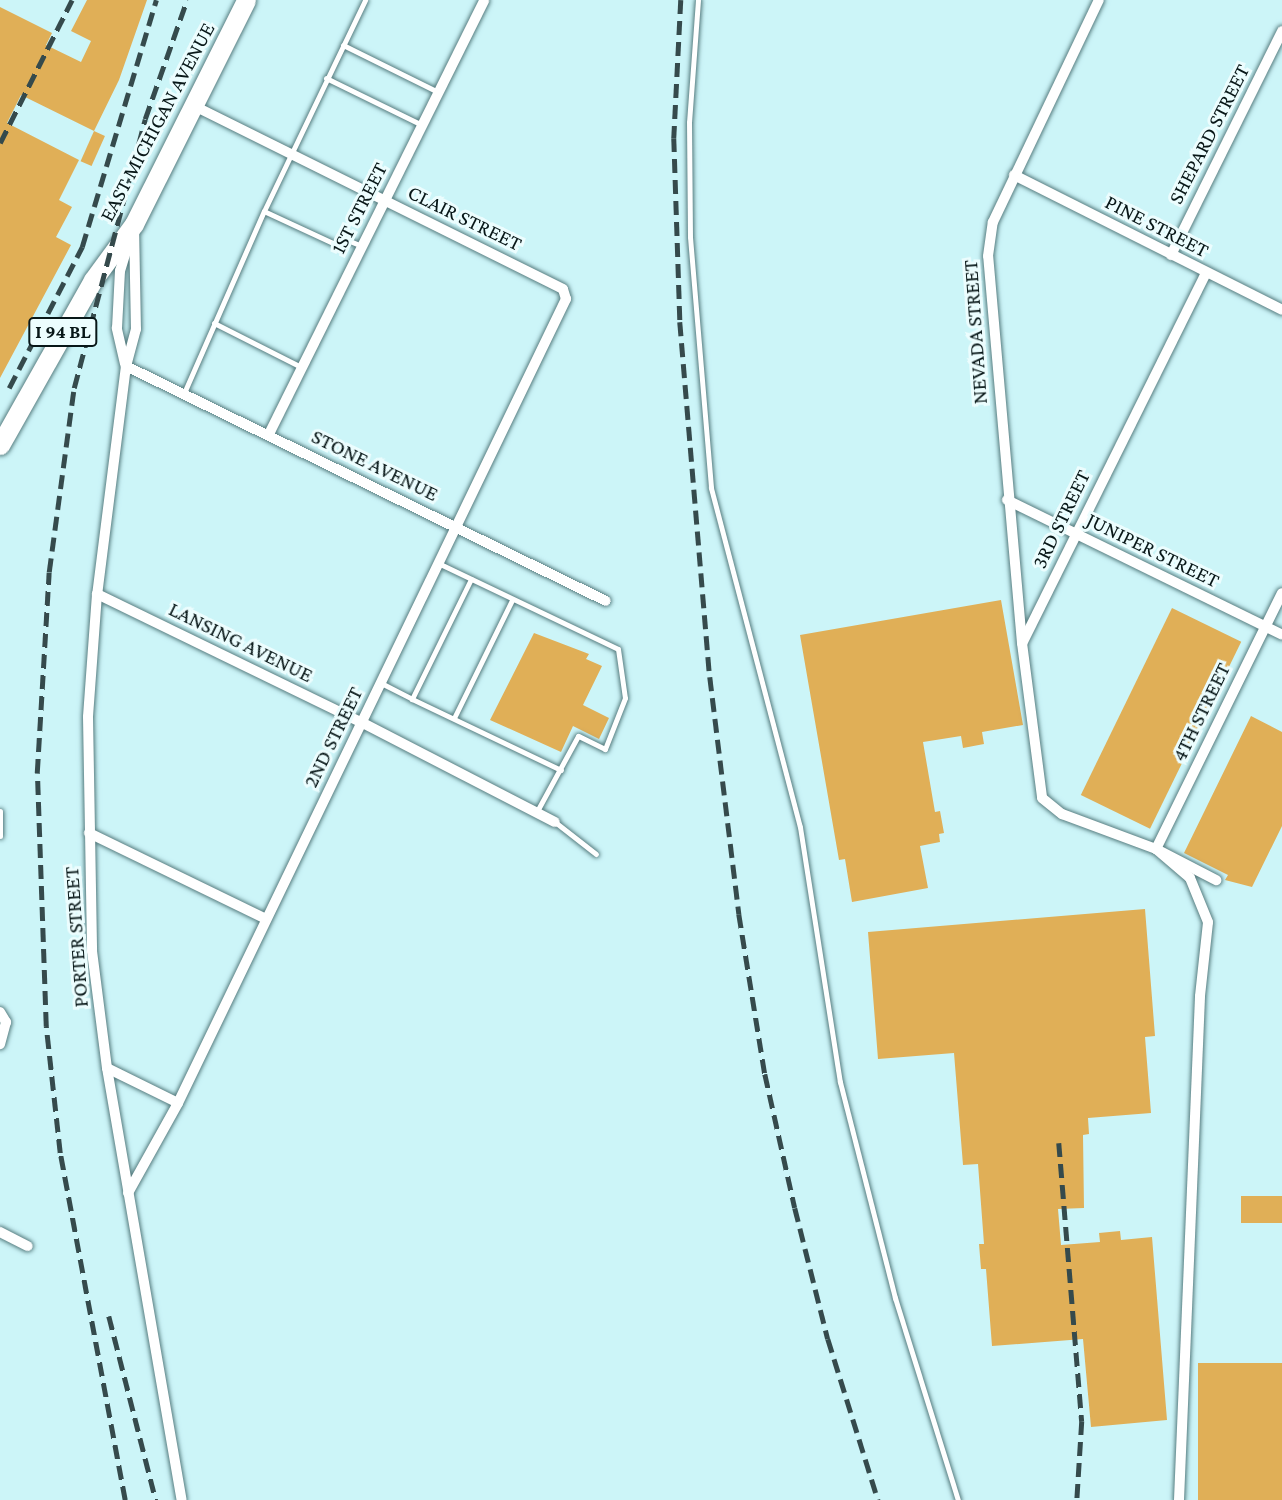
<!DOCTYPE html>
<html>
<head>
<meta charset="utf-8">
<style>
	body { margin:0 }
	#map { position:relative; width:1282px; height:1500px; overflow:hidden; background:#ccf5f8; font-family:"Crimson Pro",serif }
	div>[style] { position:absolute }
	.building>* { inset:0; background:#e0af57; transform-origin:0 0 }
	.roads { filter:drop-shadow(0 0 2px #577d80) drop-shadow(0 0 2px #577d80) }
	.service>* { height:5px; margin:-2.5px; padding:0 2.5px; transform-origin:2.5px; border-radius:2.5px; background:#fff }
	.minor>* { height:10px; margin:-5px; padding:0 5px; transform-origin:5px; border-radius:5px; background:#fff }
	.trunk>* { height:19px; margin:-9.5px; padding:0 9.5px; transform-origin:9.5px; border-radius:9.5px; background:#fff }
	.rail>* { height:4.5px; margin-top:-2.25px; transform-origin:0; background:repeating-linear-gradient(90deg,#354a4c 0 14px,transparent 0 21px) }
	span { translate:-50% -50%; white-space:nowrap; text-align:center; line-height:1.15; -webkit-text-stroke:6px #ecfdfe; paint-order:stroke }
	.shield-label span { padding:2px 5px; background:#ecfdfe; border:2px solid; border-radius:5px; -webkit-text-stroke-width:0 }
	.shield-label { font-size:19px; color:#081718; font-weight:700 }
	.street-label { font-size:21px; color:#081718 }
</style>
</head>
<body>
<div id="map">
	<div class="building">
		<i style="clip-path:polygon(87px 0,147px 0,119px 80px,94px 131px,21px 95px,7px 123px,79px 160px,59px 200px,72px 207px,56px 237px,71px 245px,0 378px,0 7px,52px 33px,46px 45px,81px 62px,91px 41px,71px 31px)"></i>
		<i style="left:94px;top:131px;width:12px;height:33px;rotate:24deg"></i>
		<i style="clip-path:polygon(1001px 600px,1023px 725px,982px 732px,984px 744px,963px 748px,961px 736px,923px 742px,935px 812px,940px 811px,944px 833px,939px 834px,940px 842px,920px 846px,928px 888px,852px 902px,845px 859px,839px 860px,800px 635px)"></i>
		<i style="left:1172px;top:608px;width:77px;height:208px;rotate:26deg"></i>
		<i style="clip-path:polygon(534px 633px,589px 654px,586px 659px,602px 666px,583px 705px,609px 718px,599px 739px,573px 726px,561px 752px,490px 720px)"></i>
		<i style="clip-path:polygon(1251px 716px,1282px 732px,1282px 826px,1252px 887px,1225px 880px,1228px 875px,1184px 853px)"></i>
		<i style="clip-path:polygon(1145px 909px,1155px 1036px,1145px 1037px,1151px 1113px,1088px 1118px,1089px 1134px,1083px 1135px,1084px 1208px,1058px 1209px,1061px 1245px,1100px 1242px,1099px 1233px,1120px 1231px,1121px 1240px,1152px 1237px,1167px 1420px,1091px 1427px,1083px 1339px,992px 1346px,986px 1269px,981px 1269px,979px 1244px,984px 1244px,978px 1164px,963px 1165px,954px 1053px,878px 1059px,868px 932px)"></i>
		<i style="left:1241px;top:1196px;width:41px;height:27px"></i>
		<i style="left:1282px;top:1363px;width:137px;height:84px;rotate:90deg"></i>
	</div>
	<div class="roads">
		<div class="service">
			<i style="left:698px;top:0;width:122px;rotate:94.2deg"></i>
			<i style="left:689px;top:122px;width:115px;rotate:89.5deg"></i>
			<i style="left:690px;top:237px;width:252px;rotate:85.2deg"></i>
			<i style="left:711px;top:488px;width:350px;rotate:75.3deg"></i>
			<i style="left:800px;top:827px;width:258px;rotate:81.1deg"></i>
			<i style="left:840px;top:1082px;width:223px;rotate:75.7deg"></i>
			<i style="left:895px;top:1298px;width:212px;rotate:72.7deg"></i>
			<i style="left:343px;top:45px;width:106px;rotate:26.3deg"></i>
			<i style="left:326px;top:78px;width:107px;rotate:26.1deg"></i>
			<i style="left:362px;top:246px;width:16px;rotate:-158deg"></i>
			<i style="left:347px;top:240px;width:13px;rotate:162deg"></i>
			<i style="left:335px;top:244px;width:78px;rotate:-155.1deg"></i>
			<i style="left:264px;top:211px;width:234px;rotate:-64.4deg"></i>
			<i style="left:214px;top:323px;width:97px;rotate:26.8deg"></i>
			<i style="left:184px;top:393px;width:199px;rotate:-66.3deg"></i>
			<i style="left:438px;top:563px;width:199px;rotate:25.5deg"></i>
			<i style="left:618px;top:649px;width:49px;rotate:81.9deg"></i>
			<i style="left:625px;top:698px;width:55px;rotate:111.4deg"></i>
			<i style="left:605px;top:749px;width:30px;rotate:-154deg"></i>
			<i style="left:578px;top:736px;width:88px;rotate:118.6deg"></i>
			<i style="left:471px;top:579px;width:134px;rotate:116.2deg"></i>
			<i style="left:412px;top:699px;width:165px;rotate:25.5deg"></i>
			<i style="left:381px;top:683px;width:35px;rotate:27deg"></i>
			<i style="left:454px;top:718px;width:131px;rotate:-63.8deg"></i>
			<i style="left:0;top:811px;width:25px;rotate:90deg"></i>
			<i style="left:555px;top:822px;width:52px;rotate:38deg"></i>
		</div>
		<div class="minor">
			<i style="left:1014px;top:175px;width:300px;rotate:26.7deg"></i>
			<i style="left:134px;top:226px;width:103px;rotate:88.9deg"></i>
			<i style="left:136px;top:329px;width:38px;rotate:105deg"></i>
			<i style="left:126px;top:366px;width:230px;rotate:97.2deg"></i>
			<i style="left:97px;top:594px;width:123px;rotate:94.2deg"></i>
			<i style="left:88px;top:717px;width:234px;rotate:89deg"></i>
			<i style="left:92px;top:951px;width:118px;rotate:82.7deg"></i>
			<i style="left:107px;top:1068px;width:438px;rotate:80.2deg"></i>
			<i style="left:1171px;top:255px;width:250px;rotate:-63.6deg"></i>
			<i style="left:1206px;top:273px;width:413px;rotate:116.4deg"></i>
			<i style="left:1022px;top:643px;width:156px;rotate:82.6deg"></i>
			<i style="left:1042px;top:798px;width:26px;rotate:39deg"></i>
			<i style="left:1062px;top:814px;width:100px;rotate:20.4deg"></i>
			<i style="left:1156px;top:849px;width:68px;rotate:27.3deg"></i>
			<i style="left:125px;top:364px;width:37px;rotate:-103deg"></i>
			<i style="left:117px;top:328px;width:57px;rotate:-87deg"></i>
			<i style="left:120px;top:271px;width:34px;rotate:-73deg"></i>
			<i style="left:126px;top:366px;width:534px;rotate:26.09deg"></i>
			<i style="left:269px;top:434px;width:484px;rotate:-63.6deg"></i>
			<i style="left:1007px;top:500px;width:306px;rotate:26.1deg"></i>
			<i style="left:97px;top:594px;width:293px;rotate:25.9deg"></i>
			<i style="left:361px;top:722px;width:218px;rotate:27.3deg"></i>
			<i style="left:1022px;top:643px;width:388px;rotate:-95deg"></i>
			<i style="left:988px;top:256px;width:34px;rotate:-82deg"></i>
			<i style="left:993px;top:222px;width:246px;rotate:-64.5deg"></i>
			<i style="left:89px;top:833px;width:197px;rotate:25.9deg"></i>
			<i style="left:0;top:1012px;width:12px;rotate:59deg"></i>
			<i style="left:6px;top:1022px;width:23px;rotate:105deg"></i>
			<i style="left:107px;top:1068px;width:79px;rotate:26.2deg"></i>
			<i style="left:128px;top:1193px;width:103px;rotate:-60.9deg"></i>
			<i style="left:178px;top:1103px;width:893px;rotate:-64.24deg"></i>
			<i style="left:566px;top:299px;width:10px;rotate:-107deg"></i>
			<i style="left:563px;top:289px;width:413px;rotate:-153.6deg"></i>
			<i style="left:0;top:1232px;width:31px;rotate:27deg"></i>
			<i style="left:1179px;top:1500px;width:504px;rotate:-87.61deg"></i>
			<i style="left:1200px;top:996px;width:74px;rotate:-83.8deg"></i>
			<i style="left:1208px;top:922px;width:48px;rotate:-112.2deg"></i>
			<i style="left:1190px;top:878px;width:45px;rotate:-139.5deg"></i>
			<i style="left:1156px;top:849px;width:285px;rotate:-63.8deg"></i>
		</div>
		<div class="trunk">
			<i style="left:0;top:445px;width:189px;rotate:-60.6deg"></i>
			<i style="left:93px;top:280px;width:69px;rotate:-53.8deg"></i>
			<i style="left:134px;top:224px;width:250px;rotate:-63.4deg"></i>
		</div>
	</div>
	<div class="rail">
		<i style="left:681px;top:0;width:138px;rotate:92.9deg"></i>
		<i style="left:674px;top:138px;width:184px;rotate:88.1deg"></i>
		<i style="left:680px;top:322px;width:356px;rotate:85.2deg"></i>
		<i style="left:710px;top:677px;width:239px;rotate:83deg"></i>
		<i style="left:739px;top:914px;width:162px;rotate:80.8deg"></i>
		<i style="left:765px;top:1074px;width:137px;rotate:77.4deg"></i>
		<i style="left:795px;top:1208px;width:135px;rotate:75.9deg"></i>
		<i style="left:828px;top:1339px;width:169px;rotate:72.7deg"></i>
		<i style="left:0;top:143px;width:160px;rotate:-63.3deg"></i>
		<i style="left:9px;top:388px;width:159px;rotate:-62.6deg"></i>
		<i style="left:82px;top:247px;width:258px;rotate:-73.3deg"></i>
		<i style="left:1059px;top:1143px;width:279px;rotate:85.3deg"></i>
		<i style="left:1082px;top:1421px;width:79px;rotate:93.6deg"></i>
		<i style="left:109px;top:1316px;width:190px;rotate:75.7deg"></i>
		<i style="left:125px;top:1500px;width:353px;rotate:-100.6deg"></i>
		<i style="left:60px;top:1153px;width:128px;rotate:-96.3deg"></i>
		<i style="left:46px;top:1026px;width:253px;rotate:-92deg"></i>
		<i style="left:37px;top:773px;width:201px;rotate:-86.6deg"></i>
		<i style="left:49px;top:572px;width:186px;rotate:-82.3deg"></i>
		<i style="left:74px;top:388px;width:278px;rotate:-75.2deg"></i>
		<i style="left:145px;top:119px;width:126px;rotate:-70.6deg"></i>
	</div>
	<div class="shield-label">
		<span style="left:63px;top:332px">I 94 BL</span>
	</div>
	<div class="street-label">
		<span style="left:157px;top:122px;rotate:-62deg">EAST MICHIGAN AVENUE</span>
		<span style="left:1209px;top:134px;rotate:-63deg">SHEPARD STREET</span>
		<span style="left:359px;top:208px;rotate:-63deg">1ST STREET</span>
		<span style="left:465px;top:218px;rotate:26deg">CLAIR STREET</span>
		<span style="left:1157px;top:226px;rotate:27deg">PINE STREET</span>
		<span style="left:975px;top:332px;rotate:-94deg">NEVADA STREET</span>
		<span style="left:375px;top:465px;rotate:26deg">STONE AVENUE</span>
		<span style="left:1061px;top:519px;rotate:-64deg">3RD STREET</span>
		<span style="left:1153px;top:550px;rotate:26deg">JUNIPER STREET</span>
		<span style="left:241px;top:642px;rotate:26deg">LANSING AVENUE</span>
		<span style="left:1201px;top:712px;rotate:-64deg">4TH STREET</span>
		<span style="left:333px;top:737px;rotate:-64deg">2ND STREET</span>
		<span style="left:76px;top:937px;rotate:-94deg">PORTER STREET</span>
	</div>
</div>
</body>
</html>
